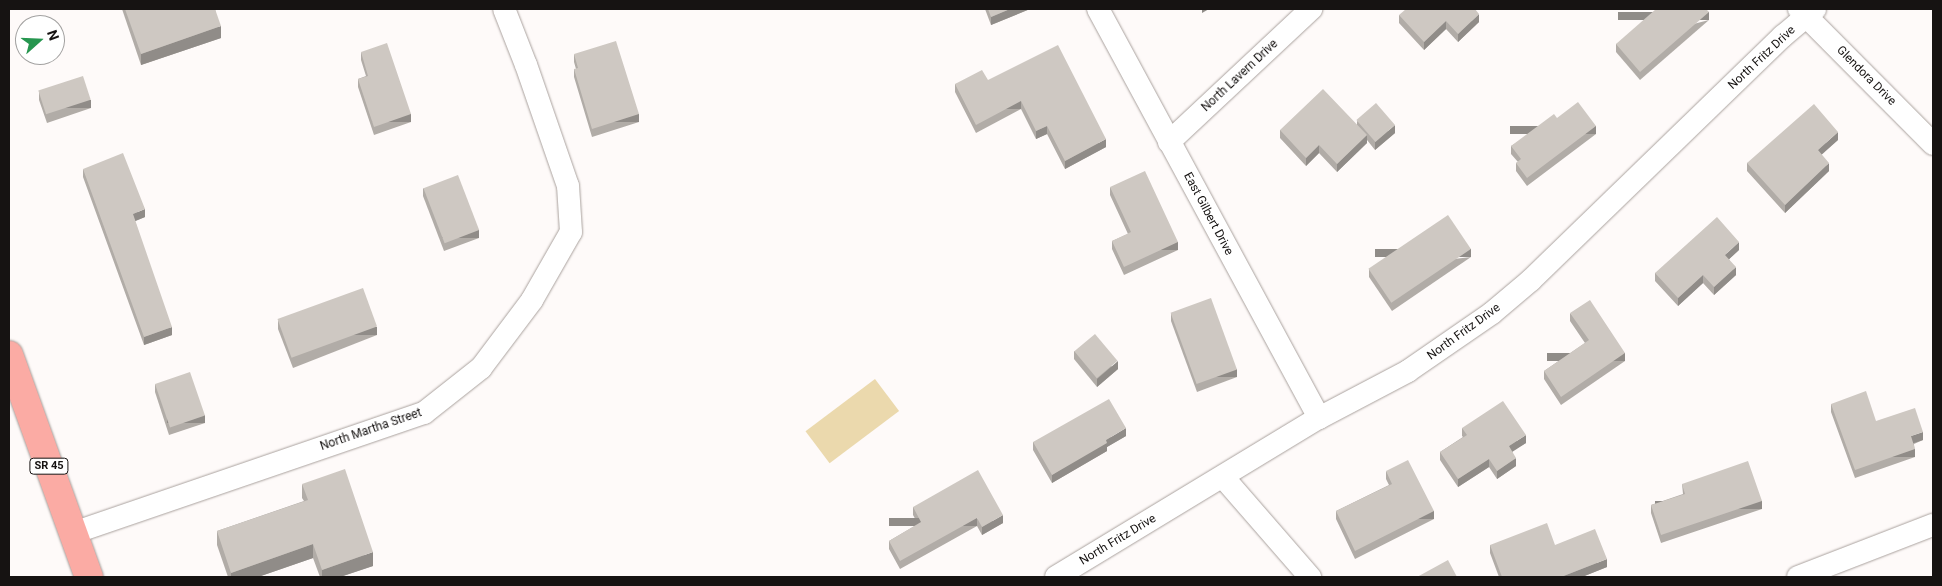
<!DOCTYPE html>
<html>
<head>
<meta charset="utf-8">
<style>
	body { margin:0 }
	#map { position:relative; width:1942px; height:586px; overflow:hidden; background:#fefaf9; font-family:Roboto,sans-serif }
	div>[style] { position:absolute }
	.green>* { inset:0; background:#ebd9ad; transform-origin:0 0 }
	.roads { filter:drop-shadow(0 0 1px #aaa29e) drop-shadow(0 0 1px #aaa29e) }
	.minor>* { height:22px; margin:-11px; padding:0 11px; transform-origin:11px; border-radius:11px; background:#fff }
	.highway>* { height:28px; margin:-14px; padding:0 14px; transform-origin:14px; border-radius:14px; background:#fbaba4 }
	.wall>* { inset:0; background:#b1aca7 }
	.shaded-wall>* { inset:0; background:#908c88; transform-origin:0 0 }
	.building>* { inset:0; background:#cec8c2; transform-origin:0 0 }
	span { translate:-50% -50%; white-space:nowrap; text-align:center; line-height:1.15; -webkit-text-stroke:4.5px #fff; paint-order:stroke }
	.shield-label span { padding:1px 4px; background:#fff; border:1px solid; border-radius:4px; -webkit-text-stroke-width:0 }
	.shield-label { font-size:11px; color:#161312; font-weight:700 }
	.street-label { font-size:12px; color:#161312 }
	.frame { position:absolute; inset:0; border:10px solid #161312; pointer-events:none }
	.north { position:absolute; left:15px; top:15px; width:50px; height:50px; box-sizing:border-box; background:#fff; border:1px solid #a2a1a0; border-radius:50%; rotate:70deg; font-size:14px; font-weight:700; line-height:20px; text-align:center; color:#161312 }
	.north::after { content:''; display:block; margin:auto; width:18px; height:22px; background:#26964f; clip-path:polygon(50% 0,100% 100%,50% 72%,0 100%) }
</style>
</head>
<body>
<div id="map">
	<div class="green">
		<i style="left:875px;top:379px;width:40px;height:87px;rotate:53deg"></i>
	</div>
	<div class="roads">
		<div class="minor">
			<i style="left:1098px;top:9px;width:465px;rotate:61.6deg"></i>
			<i style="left:1799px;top:9px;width:190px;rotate:45.2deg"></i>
			<i style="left:1169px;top:142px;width:195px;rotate:-43.1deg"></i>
			<i style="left:1223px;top:477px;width:133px;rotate:49deg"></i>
			<i style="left:73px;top:533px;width:371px;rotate:-18.9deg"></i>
			<i style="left:424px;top:413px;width:73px;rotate:-38.3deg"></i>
			<i style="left:481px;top:368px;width:85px;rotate:-53.1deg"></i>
			<i style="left:532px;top:300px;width:78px;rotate:-60.2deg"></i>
			<i style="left:571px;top:232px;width:46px;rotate:-93.7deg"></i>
			<i style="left:568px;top:186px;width:128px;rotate:-109.1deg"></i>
			<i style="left:526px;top:65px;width:60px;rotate:-111.4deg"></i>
			<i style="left:1056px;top:577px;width:307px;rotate:-31.2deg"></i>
			<i style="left:1319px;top:418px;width:101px;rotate:-27.8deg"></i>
			<i style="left:1408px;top:371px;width:102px;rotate:-34.6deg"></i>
			<i style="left:1492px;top:313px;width:51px;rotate:-40.2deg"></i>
			<i style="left:1531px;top:280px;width:351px;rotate:-44.1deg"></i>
			<i style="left:1783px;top:36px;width:42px;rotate:-40.2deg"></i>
			<i style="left:1798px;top:577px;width:145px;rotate:-21.1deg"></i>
		</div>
		<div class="highway">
			<i style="left:9px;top:355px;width:236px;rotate:70.2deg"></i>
		</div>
	</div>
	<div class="wall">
		<i style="clip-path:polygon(122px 9px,215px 9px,221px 38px,141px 65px)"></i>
		<i style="clip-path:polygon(985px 9px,1030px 9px,991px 25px)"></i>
		<i style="clip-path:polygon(1399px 15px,1479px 22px,1458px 42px,1446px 29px,1424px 50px,1399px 23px)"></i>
		<i style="clip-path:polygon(1709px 20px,1640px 80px,1616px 52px,1616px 44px)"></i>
		<i style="clip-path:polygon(361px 52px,411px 122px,374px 135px,358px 87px,358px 79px,366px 76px,361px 60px)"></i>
		<i style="clip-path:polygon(574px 54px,639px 122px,592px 137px,574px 77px,574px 69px,576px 69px,574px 62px)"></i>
		<i style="clip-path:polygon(988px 80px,1106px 147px,1065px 169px,1047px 134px,1036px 139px,1021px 109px,976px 133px,955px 92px,955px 84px)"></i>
		<i style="clip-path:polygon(39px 92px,91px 108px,47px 123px,39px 100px)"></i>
		<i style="clip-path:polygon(1557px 118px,1596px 134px,1527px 186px,1516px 171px,1516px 163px,1518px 162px,1511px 154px,1511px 146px)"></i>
		<i style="clip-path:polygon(1357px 121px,1395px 133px,1375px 150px,1367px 140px,1367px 143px,1337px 172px,1319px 153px,1306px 166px,1280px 138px,1280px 130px,1357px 125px)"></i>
		<i style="clip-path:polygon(1838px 140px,1821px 154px,1829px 171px,1785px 213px,1747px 171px,1747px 163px)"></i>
		<i style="clip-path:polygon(83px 169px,145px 217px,135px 221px,172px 335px,144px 345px,83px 177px)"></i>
		<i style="clip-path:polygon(1110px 187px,1178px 250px,1124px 275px,1112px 249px,1112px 241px,1128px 234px,1110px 195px)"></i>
		<i style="clip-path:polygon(423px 188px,479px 238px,444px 251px,423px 196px)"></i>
		<i style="clip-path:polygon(1739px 250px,1729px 259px,1736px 275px,1714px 295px,1703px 283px,1678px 306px,1655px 281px,1655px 273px)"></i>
		<i style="clip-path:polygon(1471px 257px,1392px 311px,1369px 277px,1369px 269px)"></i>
		<i style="clip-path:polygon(1171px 313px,1237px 377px,1197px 392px,1171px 321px)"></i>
		<i style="clip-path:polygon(1570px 313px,1625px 361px,1561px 405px,1544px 379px,1544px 371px,1585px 343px,1570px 321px)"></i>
		<i style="clip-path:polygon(278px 321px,377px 335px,293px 368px,278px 329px)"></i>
		<i style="clip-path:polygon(1074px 351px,1118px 369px,1097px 387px,1074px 359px)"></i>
		<i style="clip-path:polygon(155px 384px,205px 423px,169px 435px,155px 392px)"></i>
		<i style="clip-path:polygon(1831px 404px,1923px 440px,1914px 444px,1915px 457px,1855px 478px,1831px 412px)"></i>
		<i style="clip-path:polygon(1462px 428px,1526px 443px,1512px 451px,1516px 466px,1497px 479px,1489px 467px,1458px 487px,1440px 460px,1440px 452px,1463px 437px,1462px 436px)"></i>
		<i style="clip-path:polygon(1126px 436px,1107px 447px,1107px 451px,1052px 483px,1033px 450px,1033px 442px)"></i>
		<i style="clip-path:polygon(1386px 471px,1434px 519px,1355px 559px,1336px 519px,1336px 511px,1389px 485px,1386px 479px)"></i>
		<i style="clip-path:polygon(302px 484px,373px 566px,340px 577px,320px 577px,313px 558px,258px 577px,228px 577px,217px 545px,217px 531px,304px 501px,302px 498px)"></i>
		<i style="clip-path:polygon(1682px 484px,1762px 509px,1661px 543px,1651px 513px,1651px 505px,1683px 494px)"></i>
		<i style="clip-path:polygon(913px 507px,1003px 523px,982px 535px,977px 526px,900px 569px,889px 549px,889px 541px,918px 524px,913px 515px)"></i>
		<i style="clip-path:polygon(1490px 545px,1555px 545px,1607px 567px,1582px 577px,1499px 577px,1490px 553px)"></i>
	</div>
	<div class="shaded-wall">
		<i style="clip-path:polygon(1010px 9px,1030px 9px,991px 25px,991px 17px)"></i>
		<i style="clip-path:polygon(1202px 9px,1209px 9px,1202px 13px)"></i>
		<i style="left:1709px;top:12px;width:8px;height:91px;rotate:90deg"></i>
		<i style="clip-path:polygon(1479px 14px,1479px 22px,1458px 42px,1458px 34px)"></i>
		<i style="clip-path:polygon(1446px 21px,1446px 29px,1424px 50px,1424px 42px)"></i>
		<i style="clip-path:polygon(221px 26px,221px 38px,141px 65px,141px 54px)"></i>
		<i style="left:91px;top:100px;width:8px;height:46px;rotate:90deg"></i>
		<i style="left:1021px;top:101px;width:8px;height:51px;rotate:90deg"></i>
		<i style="left:411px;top:114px;width:8px;height:39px;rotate:90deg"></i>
		<i style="left:639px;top:114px;width:8px;height:49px;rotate:90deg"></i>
		<i style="clip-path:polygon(1395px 125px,1395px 133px,1375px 150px,1375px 142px)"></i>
		<i style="clip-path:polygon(1047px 126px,1047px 134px,1036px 139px,1036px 131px)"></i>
		<i style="left:1596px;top:126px;width:8px;height:86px;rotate:90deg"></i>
		<i style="clip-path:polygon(1838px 132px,1838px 140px,1818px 158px,1818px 150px)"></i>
		<i style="clip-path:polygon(1367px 135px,1367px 143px,1337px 172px,1337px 164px)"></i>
		<i style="clip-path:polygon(1106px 139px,1106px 147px,1065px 169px,1065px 161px)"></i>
		<i style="clip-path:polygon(1319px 145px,1319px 153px,1306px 166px,1306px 158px)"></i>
		<i style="clip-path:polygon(1829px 163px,1829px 171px,1785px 213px,1785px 205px)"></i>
		<i style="clip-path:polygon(145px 209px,145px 217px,133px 222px,133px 214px)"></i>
		<i style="left:479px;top:230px;width:8px;height:37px;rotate:90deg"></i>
		<i style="left:1178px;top:242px;width:8px;height:60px;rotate:90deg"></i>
		<i style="clip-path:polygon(1739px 242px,1739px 250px,1725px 263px,1725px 255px)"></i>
		<i style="left:1471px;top:249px;width:8px;height:96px;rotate:90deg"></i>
		<i style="clip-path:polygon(1736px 267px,1736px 275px,1714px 295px,1714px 287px)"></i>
		<i style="clip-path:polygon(1703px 275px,1703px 283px,1678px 306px,1678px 298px)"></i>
		<i style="clip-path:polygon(172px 327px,172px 335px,144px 345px,144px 337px)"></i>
		<i style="left:377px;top:327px;width:8px;height:90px;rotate:90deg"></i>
		<i style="left:1625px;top:353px;width:8px;height:78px;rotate:90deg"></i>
		<i style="clip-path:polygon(1118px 361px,1118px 369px,1097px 387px,1097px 379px)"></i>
		<i style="left:1237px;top:369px;width:8px;height:43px;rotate:90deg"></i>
		<i style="left:205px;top:415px;width:8px;height:38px;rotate:90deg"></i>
		<i style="clip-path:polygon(1126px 428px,1126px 436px,1107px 447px,1107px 451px,1052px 483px,1052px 475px,1106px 440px)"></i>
		<i style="clip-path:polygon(1923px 432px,1923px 440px,1911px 444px,1911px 436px)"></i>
		<i style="clip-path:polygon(1526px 435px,1526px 443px,1509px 454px,1509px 446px)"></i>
		<i style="left:1915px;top:449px;width:8px;height:64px;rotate:90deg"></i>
		<i style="clip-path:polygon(1516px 458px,1516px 466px,1497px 479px,1497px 471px)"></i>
		<i style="clip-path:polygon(1489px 459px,1489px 467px,1458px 487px,1458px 479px)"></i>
		<i style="left:1762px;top:501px;width:8px;height:107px;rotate:90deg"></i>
		<i style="left:1434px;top:511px;width:8px;height:89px;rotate:90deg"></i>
		<i style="clip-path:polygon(1003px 515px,1003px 523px,982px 535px,982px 527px)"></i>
		<i style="left:977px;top:518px;width:8px;height:88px;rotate:90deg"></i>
		<i style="clip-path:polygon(313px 544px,313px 558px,258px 577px,231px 577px,231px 573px)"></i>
		<i style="clip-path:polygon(373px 552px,373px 566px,340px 577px,322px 577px,322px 570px)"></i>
		<i style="clip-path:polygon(1607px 559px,1607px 567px,1582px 577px,1561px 577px)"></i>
	</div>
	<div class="building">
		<i style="clip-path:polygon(125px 9px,215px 9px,221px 26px,141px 54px)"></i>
		<i style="clip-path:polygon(988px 9px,1010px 9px,991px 17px)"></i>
		<i style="clip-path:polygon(1406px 9px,1475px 9px,1479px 14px,1458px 34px,1446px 21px,1424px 42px,1399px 15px)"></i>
		<i style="clip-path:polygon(1656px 9px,1706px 9px,1709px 12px,1640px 72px,1616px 44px)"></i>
		<i style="clip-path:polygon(616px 41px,639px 114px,592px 129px,574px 69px,578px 68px,574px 54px)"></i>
		<i style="clip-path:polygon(387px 43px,411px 114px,374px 127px,358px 79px,368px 76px,361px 52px)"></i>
		<i style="clip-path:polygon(1058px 45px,1106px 139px,1065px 161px,1047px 126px,1036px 131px,1021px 101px,976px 125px,955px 84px,982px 70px,988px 80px)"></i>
		<i style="left:83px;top:76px;width:25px;height:47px;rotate:72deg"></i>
		<i style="clip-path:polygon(1323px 89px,1367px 135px,1337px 164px,1319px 145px,1306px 158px,1280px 130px)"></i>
		<i style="clip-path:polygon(1578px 102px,1596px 126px,1527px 178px,1516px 163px,1521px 159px,1511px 146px,1554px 114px,1557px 118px)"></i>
		<i style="left:1376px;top:103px;width:29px;height:26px;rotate:49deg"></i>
		<i style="clip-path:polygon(1814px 104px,1838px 132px,1818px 150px,1829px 163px,1785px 205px,1747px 163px)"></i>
		<i style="clip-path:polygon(123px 153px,145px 209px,133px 214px,172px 327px,144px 337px,83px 169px)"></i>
		<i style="clip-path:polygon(1145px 171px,1178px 242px,1124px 267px,1112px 241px,1131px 232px,1110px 187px)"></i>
		<i style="left:458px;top:175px;width:59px;height:37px;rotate:69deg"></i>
		<i style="left:1448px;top:215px;width:41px;height:96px;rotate:56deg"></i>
		<i style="clip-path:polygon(1717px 217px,1739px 242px,1725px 255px,1736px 267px,1714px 287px,1703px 275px,1678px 298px,1655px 273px)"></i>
		<i style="left:363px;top:288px;width:41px;height:91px;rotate:70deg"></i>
		<i style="left:1211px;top:298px;width:76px;height:43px;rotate:70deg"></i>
		<i style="clip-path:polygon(1590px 300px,1625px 353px,1561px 397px,1544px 371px,1589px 340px,1570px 313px)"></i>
		<i style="left:1095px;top:334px;width:35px;height:27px;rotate:50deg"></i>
		<i style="left:190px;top:372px;width:46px;height:37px;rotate:71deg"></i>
		<i style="clip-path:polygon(1866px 391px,1876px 421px,1915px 408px,1923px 432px,1911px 436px,1915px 449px,1855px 470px,1831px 404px)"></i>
		<i style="clip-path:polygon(1109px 399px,1126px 428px,1106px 440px,1107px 443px,1052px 475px,1033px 442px)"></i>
		<i style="clip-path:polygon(1503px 401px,1526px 435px,1509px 446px,1516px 458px,1497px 471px,1489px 459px,1458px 479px,1440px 452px,1467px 435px,1462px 428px)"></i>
		<i style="clip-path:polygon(1408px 460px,1434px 511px,1355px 551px,1336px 511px,1392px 484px,1386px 471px)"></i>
		<i style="clip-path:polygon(1748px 461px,1762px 501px,1661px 535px,1651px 505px,1685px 494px,1682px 484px)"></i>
		<i style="clip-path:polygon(345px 469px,373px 552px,322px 570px,313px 544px,231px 573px,217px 531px,308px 500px,302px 484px)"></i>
		<i style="clip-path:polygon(978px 470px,1003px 515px,982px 527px,977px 518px,900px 561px,889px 541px,921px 522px,913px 507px)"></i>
		<i style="clip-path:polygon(1547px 523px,1555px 545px,1595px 529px,1607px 559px,1561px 577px,1502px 577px,1490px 545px)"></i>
		<i style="clip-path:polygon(1448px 560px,1457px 577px,1417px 577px)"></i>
	</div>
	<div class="shield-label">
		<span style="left:49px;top:466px">SR 45</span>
	</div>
	<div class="street-label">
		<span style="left:1762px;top:58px;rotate:-43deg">North Fritz Drive</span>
		<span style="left:1240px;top:76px;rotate:-43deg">North Lavern Drive</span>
		<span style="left:1866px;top:76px;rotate:45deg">Glendora Drive</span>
		<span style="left:1208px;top:214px;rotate:62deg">East Gilbert Drive</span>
		<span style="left:1464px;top:332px;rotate:-36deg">North Fritz Drive</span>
		<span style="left:371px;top:430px;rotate:-19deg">North Martha Street</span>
		<span style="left:1118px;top:540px;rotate:-31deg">North Fritz Drive</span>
	</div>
	<div class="frame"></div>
	<div class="north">N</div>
</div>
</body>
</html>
